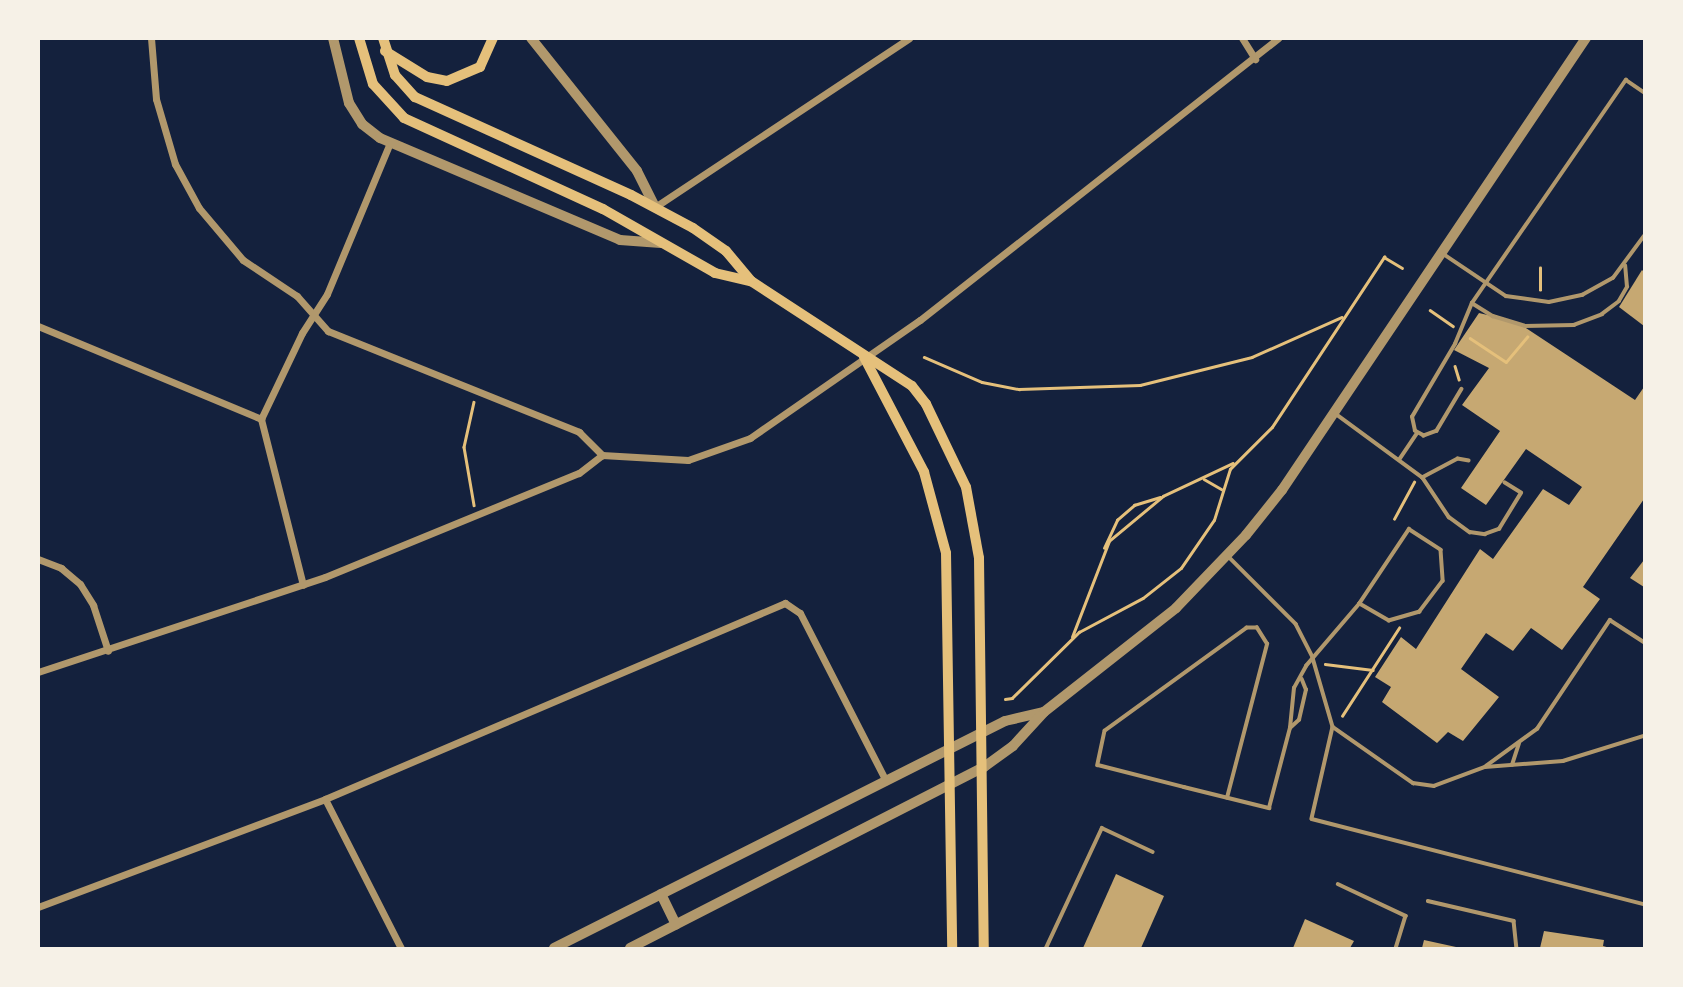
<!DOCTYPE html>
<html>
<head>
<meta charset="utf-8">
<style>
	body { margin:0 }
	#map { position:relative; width:1683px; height:987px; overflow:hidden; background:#14213d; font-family:Poppins,sans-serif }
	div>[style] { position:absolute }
	.building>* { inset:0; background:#c6a872 }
	.path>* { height:2.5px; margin:-1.25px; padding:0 1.25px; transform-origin:1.25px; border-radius:1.25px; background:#e5c07b }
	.service>* { height:3.5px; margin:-1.75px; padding:0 1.75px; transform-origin:1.75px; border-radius:1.75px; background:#b1986c }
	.minor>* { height:7px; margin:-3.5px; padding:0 3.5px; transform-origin:3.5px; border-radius:3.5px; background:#b1986c }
	.tertiary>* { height:10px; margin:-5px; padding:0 5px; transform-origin:5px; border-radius:5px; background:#b1986c }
	.secondary>* { height:10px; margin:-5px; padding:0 5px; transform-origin:5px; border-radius:5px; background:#e5c07b }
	span { translate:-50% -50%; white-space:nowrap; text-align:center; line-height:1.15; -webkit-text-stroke:5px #f6f1e7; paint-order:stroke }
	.frame { position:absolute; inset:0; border:40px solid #f6f1e7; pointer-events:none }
</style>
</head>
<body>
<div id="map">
	<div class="building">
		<i style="clip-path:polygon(1642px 270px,1644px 272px,1644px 326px,1619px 307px)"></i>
		<i style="clip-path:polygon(1479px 313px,1517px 322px,1635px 400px,1644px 387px,1644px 499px,1583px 587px,1600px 599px,1562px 650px,1531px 628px,1513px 651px,1486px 633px,1461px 669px,1499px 697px,1463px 741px,1448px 732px,1437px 743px,1382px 702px,1391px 687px,1375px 677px,1401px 637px,1416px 649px,1480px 549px,1493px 559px,1543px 489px,1569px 505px,1582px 487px,1526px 449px,1486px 505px,1461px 488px,1500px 431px,1462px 405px,1489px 368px,1454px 350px)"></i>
		<i style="clip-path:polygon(1644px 560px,1644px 587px,1630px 578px)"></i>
		<i style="clip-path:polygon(1116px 874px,1164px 896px,1141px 948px,1083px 948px)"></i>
		<i style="clip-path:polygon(1305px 919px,1354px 941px,1350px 948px,1293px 948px)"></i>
		<i style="clip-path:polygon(1544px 931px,1604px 940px,1603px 946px,1610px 948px,1540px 948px)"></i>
		<i style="clip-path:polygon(1424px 940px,1456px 947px,1456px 948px,1422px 948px)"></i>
	</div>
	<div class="path">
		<i style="left:1540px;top:290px;width:22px;rotate:-90deg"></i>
		<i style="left:1430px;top:310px;width:28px;rotate:35deg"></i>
		<i style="left:1470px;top:338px;width:43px;rotate:33.7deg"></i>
		<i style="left:1506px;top:362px;width:33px;rotate:-50deg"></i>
		<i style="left:924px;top:357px;width:63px;rotate:23.3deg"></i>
		<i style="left:982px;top:382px;width:38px;rotate:11deg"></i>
		<i style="left:1019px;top:389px;width:121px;rotate:-1.9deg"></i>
		<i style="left:1140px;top:385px;width:115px;rotate:-14deg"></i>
		<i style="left:1252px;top:357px;width:98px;rotate:-24deg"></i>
		<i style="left:1455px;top:366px;width:14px;rotate:73deg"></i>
		<i style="left:474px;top:402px;width:46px;rotate:102.5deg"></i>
		<i style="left:464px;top:447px;width:59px;rotate:80.2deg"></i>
		<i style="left:1204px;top:479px;width:20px;rotate:30deg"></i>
		<i style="left:1394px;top:519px;width:42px;rotate:-61.6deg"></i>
		<i style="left:1104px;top:548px;width:31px;rotate:-65deg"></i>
		<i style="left:1117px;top:520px;width:23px;rotate:-41deg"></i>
		<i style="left:1134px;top:505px;width:27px;rotate:-17deg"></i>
		<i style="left:1072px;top:637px;width:103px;rotate:-68.9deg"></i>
		<i style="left:1109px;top:541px;width:70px;rotate:-39.8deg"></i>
		<i style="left:1163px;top:496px;width:77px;rotate:-25.2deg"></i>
		<i style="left:1325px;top:664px;width:48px;rotate:7.1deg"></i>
		<i style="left:1005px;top:699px;width:7px;rotate:-8deg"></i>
		<i style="left:1012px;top:698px;width:94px;rotate:-44.6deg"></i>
		<i style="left:1079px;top:632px;width:72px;rotate:-28deg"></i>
		<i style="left:1143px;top:598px;width:48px;rotate:-38.3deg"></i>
		<i style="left:1181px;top:568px;width:58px;rotate:-55.5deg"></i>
		<i style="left:1214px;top:520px;width:53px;rotate:-72.6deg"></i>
		<i style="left:1230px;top:469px;width:59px;rotate:-45deg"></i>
		<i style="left:1272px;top:427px;width:204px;rotate:-56.6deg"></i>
		<i style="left:1384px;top:257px;width:21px;rotate:31deg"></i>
		<i style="left:1342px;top:716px;width:105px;rotate:-57.1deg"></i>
	</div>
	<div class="service">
		<i style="left:1442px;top:253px;width:77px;rotate:33.9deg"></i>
		<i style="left:1506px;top:296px;width:43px;rotate:7.9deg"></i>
		<i style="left:1549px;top:302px;width:34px;rotate:-12deg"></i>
		<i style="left:1582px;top:295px;width:35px;rotate:-29deg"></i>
		<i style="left:1613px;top:278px;width:52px;rotate:-53.6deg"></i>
		<i style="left:1472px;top:303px;width:25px;rotate:32deg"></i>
		<i style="left:1493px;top:316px;width:34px;rotate:17deg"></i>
		<i style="left:1525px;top:326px;width:49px;rotate:-1.2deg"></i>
		<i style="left:1574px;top:325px;width:30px;rotate:-21deg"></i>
		<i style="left:1602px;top:314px;width:21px;rotate:-37deg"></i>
		<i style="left:1619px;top:301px;width:16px;rotate:-60deg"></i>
		<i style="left:1627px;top:287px;width:21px;rotate:-95deg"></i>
		<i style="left:1462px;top:389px;width:49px;rotate:120.8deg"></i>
		<i style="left:1437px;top:431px;width:14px;rotate:159deg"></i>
		<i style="left:1424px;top:436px;width:10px;rotate:-151deg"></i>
		<i style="left:1415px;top:431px;width:14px;rotate:-102deg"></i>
		<i style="left:1412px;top:417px;width:85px;rotate:-59.5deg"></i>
		<i style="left:1455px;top:344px;width:44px;rotate:-67.5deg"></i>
		<i style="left:1472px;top:303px;width:271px;rotate:-55.4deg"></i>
		<i style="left:1626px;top:80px;width:22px;rotate:34deg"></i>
		<i style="left:1336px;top:414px;width:108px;rotate:36.3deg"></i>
		<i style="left:1399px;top:460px;width:32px;rotate:-56deg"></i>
		<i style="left:1469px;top:461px;width:11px;rotate:-170deg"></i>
		<i style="left:1458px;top:459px;width:40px;rotate:152deg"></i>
		<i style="left:1423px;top:478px;width:47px;rotate:56.3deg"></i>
		<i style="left:1449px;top:517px;width:26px;rotate:36deg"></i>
		<i style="left:1470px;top:532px;width:15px;rotate:8deg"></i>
		<i style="left:1485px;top:534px;width:15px;rotate:-20deg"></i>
		<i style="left:1499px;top:529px;width:42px;rotate:-58.6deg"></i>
		<i style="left:1521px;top:493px;width:19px;rotate:-148deg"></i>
		<i style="left:1228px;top:556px;width:96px;rotate:45deg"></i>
		<i style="left:1296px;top:624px;width:38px;rotate:63deg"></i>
		<i style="left:1313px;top:658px;width:72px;rotate:73.8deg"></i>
		<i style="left:1333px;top:727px;width:98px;rotate:35deg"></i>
		<i style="left:1413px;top:783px;width:21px;rotate:8deg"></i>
		<i style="left:1434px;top:786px;width:54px;rotate:-20.4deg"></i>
		<i style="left:1485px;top:767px;width:78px;rotate:-4.4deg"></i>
		<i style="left:1563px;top:761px;width:85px;rotate:-17.2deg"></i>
		<i style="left:1333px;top:727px;width:94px;rotate:102.9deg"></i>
		<i style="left:1312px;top:819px;width:343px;rotate:14.4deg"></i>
		<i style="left:1290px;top:728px;width:12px;rotate:-42deg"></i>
		<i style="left:1299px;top:720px;width:31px;rotate:-77deg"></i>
		<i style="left:1306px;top:690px;width:11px;rotate:-112deg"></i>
		<i style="left:1512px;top:765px;width:22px;rotate:-72deg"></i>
		<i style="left:1486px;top:766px;width:63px;rotate:-36deg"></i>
		<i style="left:1537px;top:729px;width:131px;rotate:-56.2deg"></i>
		<i style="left:1610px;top:620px;width:40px;rotate:32.9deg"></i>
		<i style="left:1227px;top:798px;width:159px;rotate:-75.4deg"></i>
		<i style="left:1267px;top:644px;width:19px;rotate:-122deg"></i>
		<i style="left:1257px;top:628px;width:10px;rotate:180deg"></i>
		<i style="left:1247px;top:628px;width:175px;rotate:144deg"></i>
		<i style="left:1105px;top:731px;width:35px;rotate:102deg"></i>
		<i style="left:1098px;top:765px;width:89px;rotate:14.3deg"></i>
		<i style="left:1184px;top:787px;width:88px;rotate:13.9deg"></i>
		<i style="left:1269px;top:808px;width:83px;rotate:-75.3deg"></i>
		<i style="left:1290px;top:728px;width:40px;rotate:-84.3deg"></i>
		<i style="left:1294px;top:688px;width:25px;rotate:-61deg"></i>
		<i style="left:1306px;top:666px;width:82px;rotate:-49.5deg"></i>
		<i style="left:1359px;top:604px;width:90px;rotate:-56.3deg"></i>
		<i style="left:1409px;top:529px;width:38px;rotate:33deg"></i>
		<i style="left:1441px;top:550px;width:31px;rotate:86deg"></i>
		<i style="left:1443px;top:581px;width:39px;rotate:127deg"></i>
		<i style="left:1420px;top:612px;width:32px;rotate:164deg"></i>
		<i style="left:1389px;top:621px;width:34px;rotate:-150deg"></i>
		<i style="left:1338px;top:884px;width:75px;rotate:25.2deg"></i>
		<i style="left:1406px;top:916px;width:34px;rotate:107deg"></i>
		<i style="left:1428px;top:901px;width:88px;rotate:13.1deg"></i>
		<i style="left:1514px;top:921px;width:27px;rotate:84deg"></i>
		<i style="left:1046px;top:948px;width:132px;rotate:-65deg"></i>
		<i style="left:1102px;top:828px;width:56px;rotate:25.2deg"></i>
	</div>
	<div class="minor">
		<i style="left:151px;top:38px;width:61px;rotate:85.3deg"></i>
		<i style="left:156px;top:99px;width:68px;rotate:73.7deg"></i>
		<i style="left:175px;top:164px;width:50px;rotate:61.4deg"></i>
		<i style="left:199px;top:208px;width:68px;rotate:49.8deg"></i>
		<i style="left:243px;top:260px;width:65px;rotate:33.7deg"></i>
		<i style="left:297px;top:296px;width:47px;rotate:48.5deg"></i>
		<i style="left:328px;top:331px;width:271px;rotate:21.9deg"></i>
		<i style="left:579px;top:432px;width:33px;rotate:45deg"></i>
		<i style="left:1242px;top:38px;width:25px;rotate:58deg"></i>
		<i style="left:655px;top:207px;width:305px;rotate:-33.6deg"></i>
		<i style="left:38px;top:326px;width:242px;rotate:22.6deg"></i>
		<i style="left:261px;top:419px;width:171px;rotate:75.8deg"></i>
		<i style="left:261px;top:419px;width:95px;rotate:-64.5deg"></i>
		<i style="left:302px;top:333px;width:46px;rotate:-57.3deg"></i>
		<i style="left:327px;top:294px;width:164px;rotate:-67.4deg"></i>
		<i style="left:38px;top:559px;width:25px;rotate:21deg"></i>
		<i style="left:61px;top:568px;width:25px;rotate:40deg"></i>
		<i style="left:80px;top:584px;width:25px;rotate:58deg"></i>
		<i style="left:93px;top:605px;width:48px;rotate:71.9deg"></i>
		<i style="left:38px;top:672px;width:302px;rotate:-18.3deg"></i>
		<i style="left:325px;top:577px;width:274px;rotate:-22.3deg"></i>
		<i style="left:579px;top:473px;width:29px;rotate:-38deg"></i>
		<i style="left:602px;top:455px;width:86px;rotate:3.3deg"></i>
		<i style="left:688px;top:460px;width:66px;rotate:-19.5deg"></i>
		<i style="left:750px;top:438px;width:207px;rotate:-34.8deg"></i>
		<i style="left:920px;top:320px;width:456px;rotate:-38.2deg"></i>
		<i style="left:325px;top:799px;width:167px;rotate:63deg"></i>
		<i style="left:38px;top:907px;width:307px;rotate:-20.6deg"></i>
		<i style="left:325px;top:799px;width:500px;rotate:-23.08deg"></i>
		<i style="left:785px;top:603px;width:18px;rotate:34deg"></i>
		<i style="left:800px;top:613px;width:189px;rotate:62.9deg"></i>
	</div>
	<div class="tertiary">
		<i style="left:333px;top:38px;width:67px;rotate:76.2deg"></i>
		<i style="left:349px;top:103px;width:25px;rotate:58deg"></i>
		<i style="left:362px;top:124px;width:23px;rotate:38deg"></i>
		<i style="left:380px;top:138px;width:261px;rotate:23deg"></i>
		<i style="left:620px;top:240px;width:41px;rotate:4.2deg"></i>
		<i style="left:531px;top:38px;width:170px;rotate:51.4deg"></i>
		<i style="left:637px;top:171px;width:40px;rotate:63.4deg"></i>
		<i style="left:661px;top:894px;width:34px;rotate:64deg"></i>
		<i style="left:554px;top:948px;width:505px;rotate:-26.72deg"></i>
		<i style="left:1005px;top:721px;width:39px;rotate:-13deg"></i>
		<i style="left:630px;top:948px;width:398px;rotate:-27.1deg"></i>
		<i style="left:984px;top:767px;width:36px;rotate:-36deg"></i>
		<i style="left:1013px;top:746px;width:46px;rotate:-47.6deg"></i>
		<i style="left:1044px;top:712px;width:168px;rotate:-38.2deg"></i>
		<i style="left:1176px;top:608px;width:101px;rotate:-46.2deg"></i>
		<i style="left:1246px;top:535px;width:58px;rotate:-51.3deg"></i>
		<i style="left:1282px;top:490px;width:545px;rotate:-56.08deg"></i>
	</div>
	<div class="secondary">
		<i style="left:359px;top:38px;width:48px;rotate:73.1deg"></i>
		<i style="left:373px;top:84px;width:46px;rotate:47.6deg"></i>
		<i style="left:404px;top:118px;width:219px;rotate:24.6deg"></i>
		<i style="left:603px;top:209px;width:129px;rotate:29.7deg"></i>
		<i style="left:715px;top:273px;width:37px;rotate:13deg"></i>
		<i style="left:383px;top:38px;width:39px;rotate:72deg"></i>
		<i style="left:395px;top:75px;width:30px;rotate:48deg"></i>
		<i style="left:415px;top:97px;width:237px;rotate:24.4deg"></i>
		<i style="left:631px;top:195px;width:70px;rotate:28deg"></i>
		<i style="left:693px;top:228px;width:40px;rotate:34.9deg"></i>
		<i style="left:726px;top:251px;width:39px;rotate:50deg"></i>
		<i style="left:751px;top:281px;width:192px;rotate:33.1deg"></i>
		<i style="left:912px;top:386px;width:23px;rotate:52deg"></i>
		<i style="left:926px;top:404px;width:92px;rotate:64.3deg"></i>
		<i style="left:966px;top:487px;width:72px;rotate:79.6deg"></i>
		<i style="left:979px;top:558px;width:390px;rotate:89.3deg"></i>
		<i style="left:385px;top:51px;width:49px;rotate:31.8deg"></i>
		<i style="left:427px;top:77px;width:20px;rotate:11deg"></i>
		<i style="left:447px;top:81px;width:36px;rotate:-23deg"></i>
		<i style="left:480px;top:67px;width:32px;rotate:-66deg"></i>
		<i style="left:864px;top:357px;width:130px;rotate:62.4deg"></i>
		<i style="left:924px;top:472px;width:84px;rotate:74.8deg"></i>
		<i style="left:946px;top:553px;width:395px;rotate:89.1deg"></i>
	</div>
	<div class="frame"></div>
</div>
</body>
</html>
